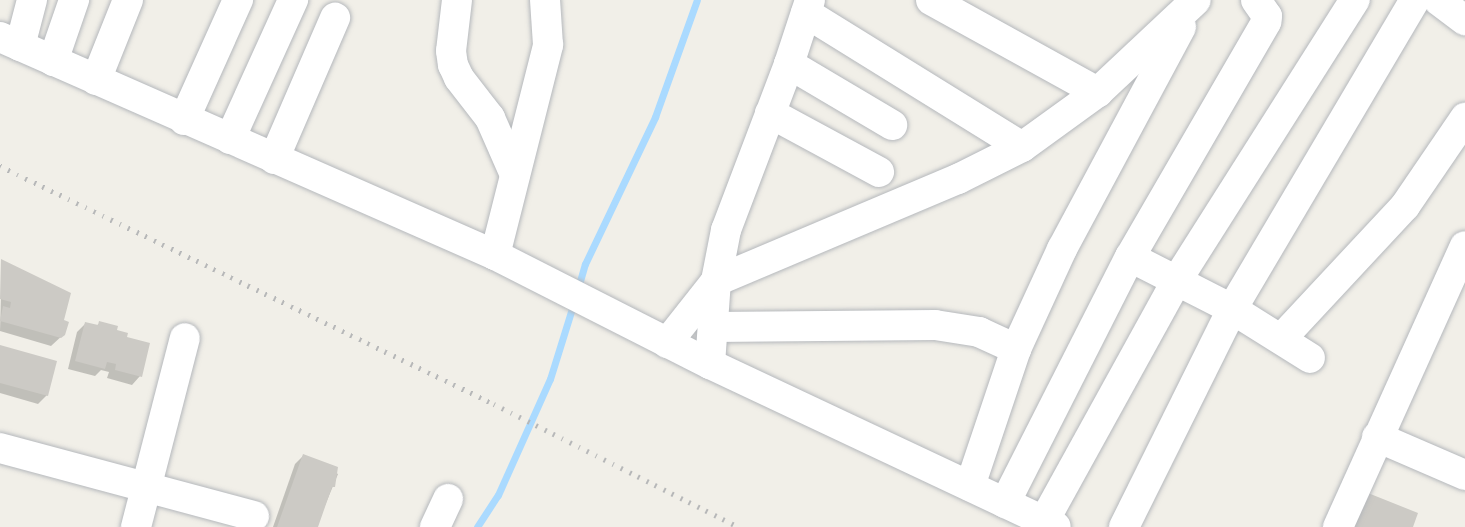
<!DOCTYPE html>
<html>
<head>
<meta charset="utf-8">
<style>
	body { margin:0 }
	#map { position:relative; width:1465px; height:527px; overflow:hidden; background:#f1efe8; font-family:Poppins,sans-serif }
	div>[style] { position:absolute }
	.shadow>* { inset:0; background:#0003 }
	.stream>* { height:7px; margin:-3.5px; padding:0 3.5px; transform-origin:3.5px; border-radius:3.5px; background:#aadaff }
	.building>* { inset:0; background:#cccac5 }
	.roads { filter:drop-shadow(0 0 2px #b5b8bc) drop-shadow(0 0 2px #b5b8bc) }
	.minor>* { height:30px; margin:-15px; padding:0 15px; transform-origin:15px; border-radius:15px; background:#fff }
	.rail>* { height:4.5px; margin-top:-2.25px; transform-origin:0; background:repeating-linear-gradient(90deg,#b6b7b8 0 1.5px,transparent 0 9.5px) }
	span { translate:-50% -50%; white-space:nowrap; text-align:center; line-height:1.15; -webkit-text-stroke:4.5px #fff; paint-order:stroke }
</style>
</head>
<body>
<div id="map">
	<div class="shadow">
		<i style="clip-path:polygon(2px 261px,62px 322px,64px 334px,51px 346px,0 331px)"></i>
		<i style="clip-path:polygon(86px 323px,96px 326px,100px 323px,125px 338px,140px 376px,132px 385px,107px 378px,109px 372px,101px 370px,95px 376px,68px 369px,77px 332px)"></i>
		<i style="clip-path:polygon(0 347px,47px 395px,38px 404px,0 393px)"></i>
		<i style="clip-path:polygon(304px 455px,338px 474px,316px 527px,273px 527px,295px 464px)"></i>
	</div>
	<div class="stream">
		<i style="left:578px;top:288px;width:25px;rotate:-74deg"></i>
		<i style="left:585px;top:264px;width:163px;rotate:-64.5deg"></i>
		<i style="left:655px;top:117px;width:124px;rotate:-70.3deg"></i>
		<i style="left:477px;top:527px;width:38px;rotate:-57deg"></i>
		<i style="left:498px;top:495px;width:127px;rotate:-65.9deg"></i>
		<i style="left:550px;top:379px;width:81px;rotate:-72.7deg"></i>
	</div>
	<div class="building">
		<i style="clip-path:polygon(1px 259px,71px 293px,64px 320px,69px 322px,65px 335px,61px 338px,0 321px,3px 306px,10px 308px,11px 302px,0 299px)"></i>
		<i style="clip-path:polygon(99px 321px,118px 326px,117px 330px,128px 333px,127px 337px,150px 343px,142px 377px,115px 370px,116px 364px,107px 362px,105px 369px,75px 361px,85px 322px,98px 325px)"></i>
		<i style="clip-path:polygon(0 345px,57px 361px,48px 396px,0 383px)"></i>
		<i style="clip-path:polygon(303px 454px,338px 467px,335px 487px,332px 487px,318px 527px,277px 527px)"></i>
		<i style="clip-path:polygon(1358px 489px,1418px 513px,1413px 527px,1343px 527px)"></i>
	</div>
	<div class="roads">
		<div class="minor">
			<i style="left:457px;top:0;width:51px;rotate:96.7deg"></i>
			<i style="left:451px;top:51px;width:14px;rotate:82deg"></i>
			<i style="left:453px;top:65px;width:14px;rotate:65deg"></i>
			<i style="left:459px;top:78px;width:51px;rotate:52.2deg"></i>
			<i style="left:490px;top:118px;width:62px;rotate:66.3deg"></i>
			<i style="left:931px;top:0;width:191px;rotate:28.9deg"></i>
			<i style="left:1438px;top:0;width:34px;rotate:37deg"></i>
			<i style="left:806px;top:13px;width:254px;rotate:31.8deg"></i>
			<i style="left:0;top:37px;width:541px;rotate:23.77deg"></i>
			<i style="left:495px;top:255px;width:241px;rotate:26.9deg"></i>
			<i style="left:710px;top:364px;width:382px;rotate:25.2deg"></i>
			<i style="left:20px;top:46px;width:48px;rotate:-75.4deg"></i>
			<i style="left:53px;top:61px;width:65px;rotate:-71deg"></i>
			<i style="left:789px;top:64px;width:120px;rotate:30.6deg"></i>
			<i style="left:96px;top:80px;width:86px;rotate:-68.2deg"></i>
			<i style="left:770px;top:113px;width:124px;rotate:28.4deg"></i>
			<i style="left:184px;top:120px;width:132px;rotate:-65.8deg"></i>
			<i style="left:230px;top:139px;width:153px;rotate:-65.6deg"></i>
			<i style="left:274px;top:159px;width:154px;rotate:-66.6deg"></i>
			<i style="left:495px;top:255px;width:217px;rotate:-75.8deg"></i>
			<i style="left:548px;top:45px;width:45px;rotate:-93.8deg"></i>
			<i style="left:1130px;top:257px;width:114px;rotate:27deg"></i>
			<i style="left:1232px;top:309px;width:92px;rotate:32.1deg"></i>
			<i style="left:713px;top:327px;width:222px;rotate:-0.5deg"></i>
			<i style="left:935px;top:325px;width:45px;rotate:9deg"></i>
			<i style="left:979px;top:332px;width:41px;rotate:24.7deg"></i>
			<i style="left:1281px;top:339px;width:182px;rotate:-47deg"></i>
			<i style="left:1405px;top:206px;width:107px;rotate:-55.7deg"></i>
			<i style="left:667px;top:343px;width:79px;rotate:-51.7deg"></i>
			<i style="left:716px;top:281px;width:263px;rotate:-22.9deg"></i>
			<i style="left:958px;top:179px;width:72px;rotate:-26.6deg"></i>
			<i style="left:1022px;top:147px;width:94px;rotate:-35.9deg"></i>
			<i style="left:1098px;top:92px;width:134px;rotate:-43.2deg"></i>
			<i style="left:710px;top:364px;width:83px;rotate:-85.9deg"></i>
			<i style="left:716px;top:281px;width:52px;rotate:-78.9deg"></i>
			<i style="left:726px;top:230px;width:178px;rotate:-69.2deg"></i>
			<i style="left:789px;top:64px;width:67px;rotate:-71.8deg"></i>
			<i style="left:1377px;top:437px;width:96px;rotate:23.4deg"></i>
			<i style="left:0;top:448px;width:263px;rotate:15deg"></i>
			<i style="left:970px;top:486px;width:145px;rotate:-71.4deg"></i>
			<i style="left:1016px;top:349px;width:110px;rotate:-65.3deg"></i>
			<i style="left:1062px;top:249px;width:252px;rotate:-61.8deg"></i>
			<i style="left:1005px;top:503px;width:276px;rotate:-63.1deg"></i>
			<i style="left:1130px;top:257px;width:272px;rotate:-59.9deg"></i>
			<i style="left:1266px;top:22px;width:6px;rotate:-81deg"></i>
			<i style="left:1267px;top:16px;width:19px;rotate:-125deg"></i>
			<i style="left:1044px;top:521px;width:275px;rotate:-61.1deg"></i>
			<i style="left:1177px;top:280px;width:332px;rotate:-57.6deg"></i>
			<i style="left:136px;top:527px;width:195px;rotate:-75.5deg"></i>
			<i style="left:435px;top:527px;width:31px;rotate:-65deg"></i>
			<i style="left:1124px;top:527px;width:243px;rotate:-63.6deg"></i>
			<i style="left:1232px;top:309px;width:359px;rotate:-59.4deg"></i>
			<i style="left:1338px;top:527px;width:308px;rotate:-65.7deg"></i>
		</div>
	</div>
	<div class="rail">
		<i style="left:0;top:166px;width:548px;rotate:25.72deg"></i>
		<i style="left:494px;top:404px;width:274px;rotate:26.7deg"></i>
	</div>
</div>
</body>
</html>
